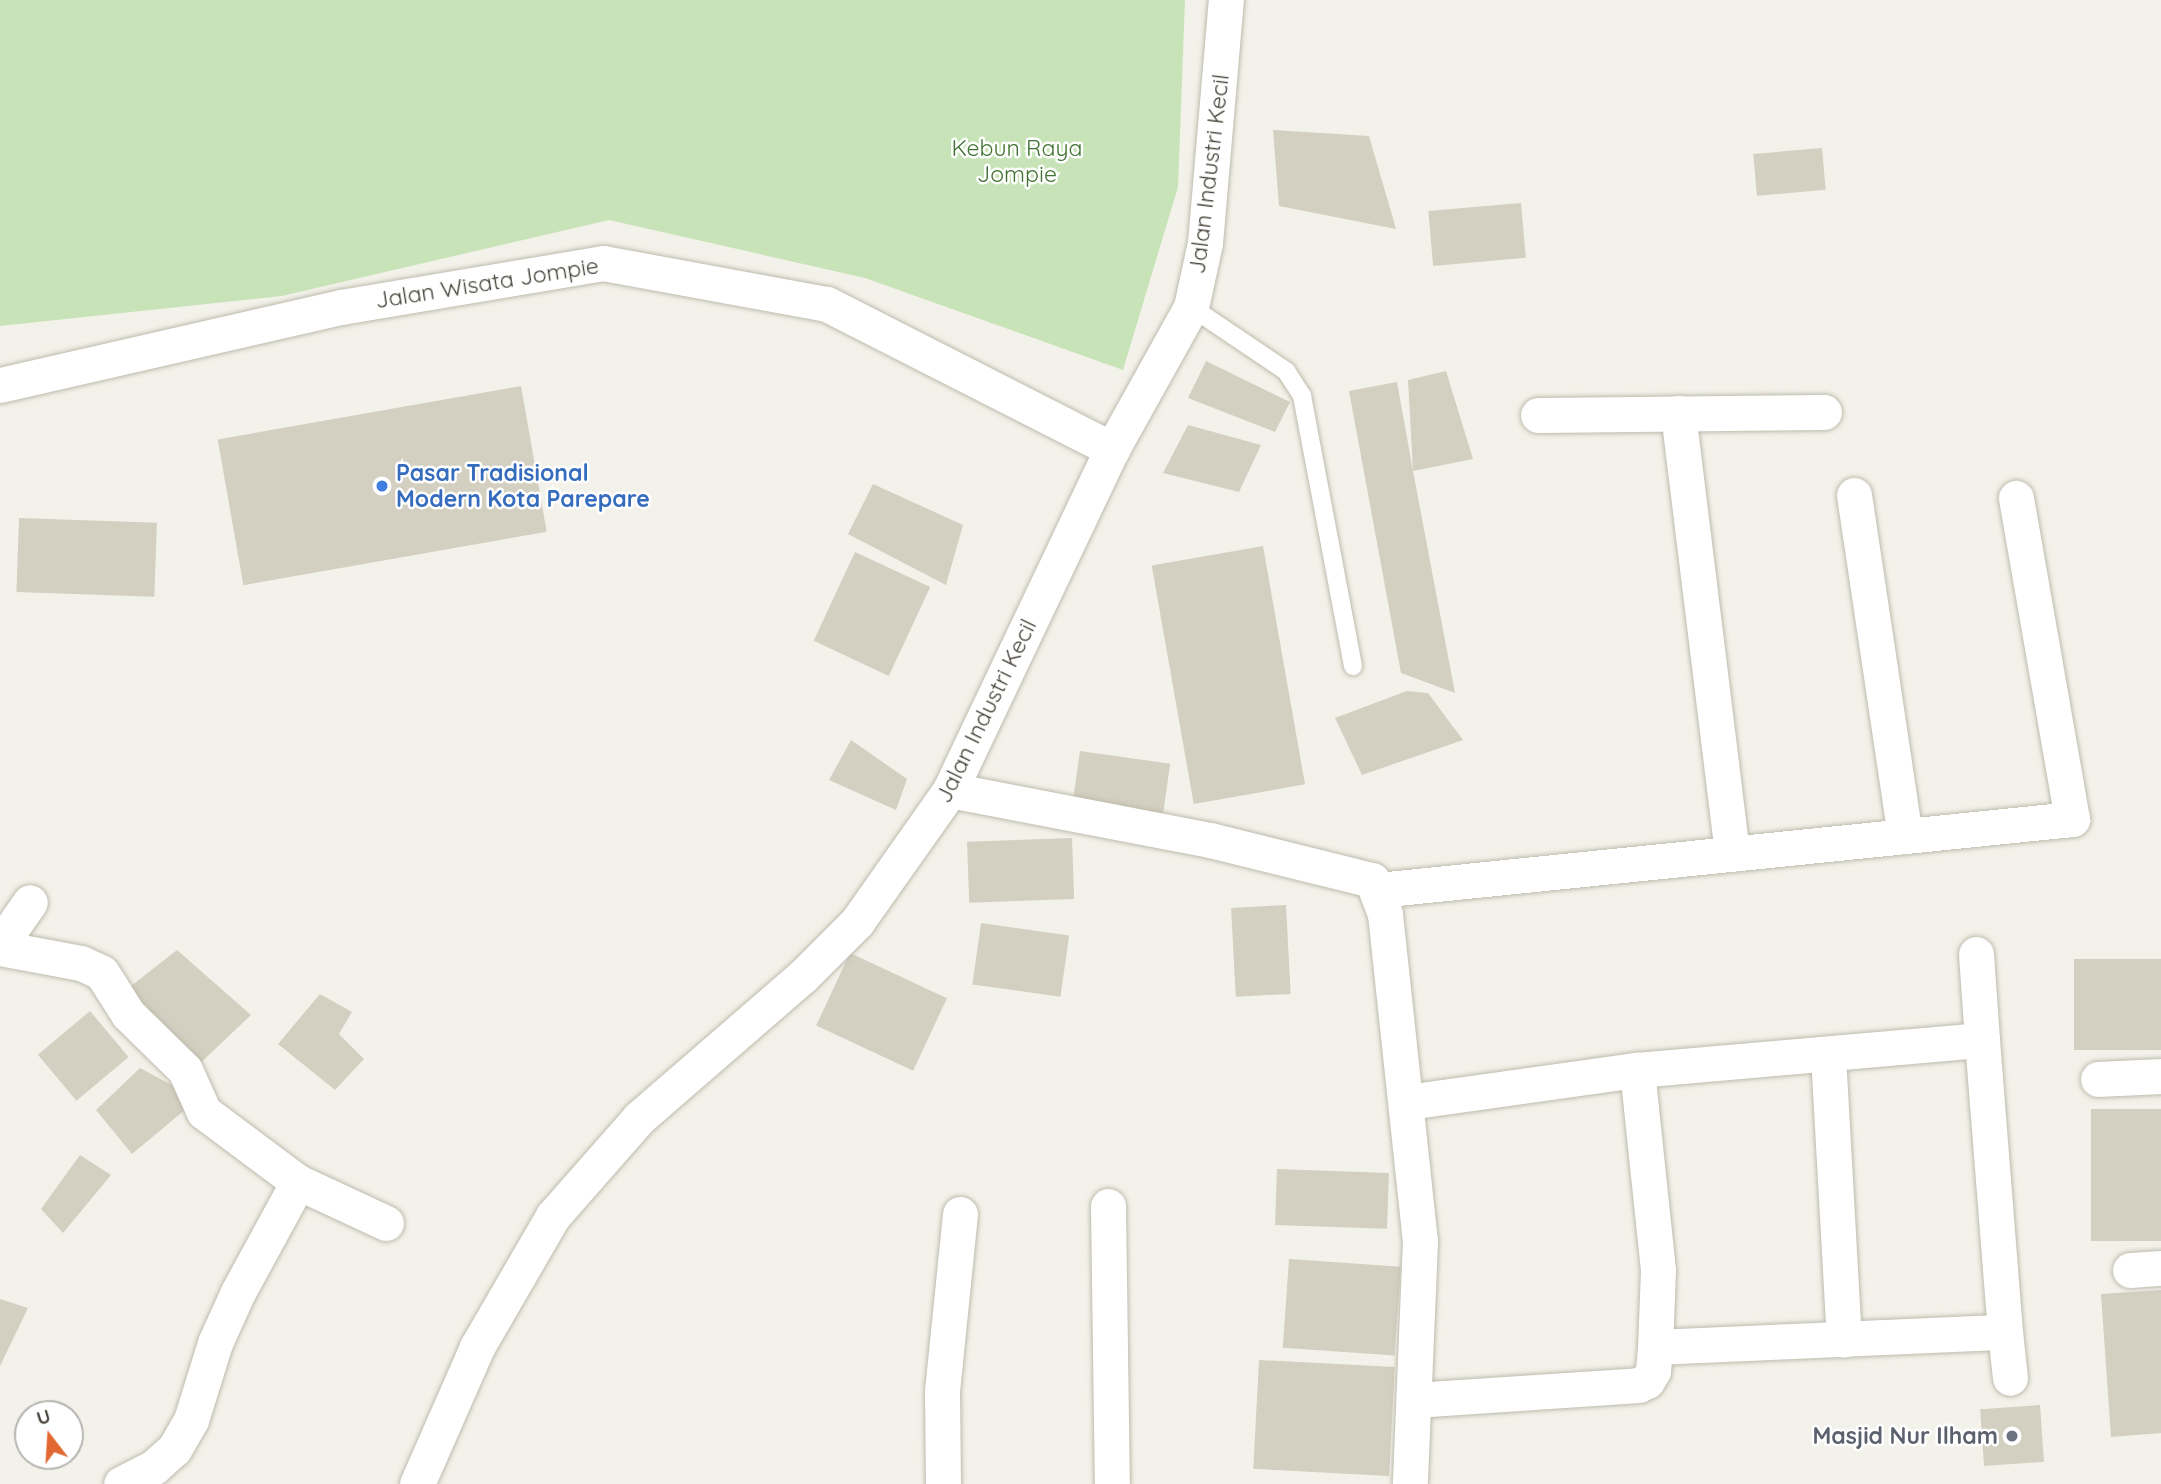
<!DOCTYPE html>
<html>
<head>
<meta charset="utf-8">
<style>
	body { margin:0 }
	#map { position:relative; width:2161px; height:1484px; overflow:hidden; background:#f3f2ea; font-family:Quicksand,sans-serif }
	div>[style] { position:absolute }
	.green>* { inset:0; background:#c8e3b7 }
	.building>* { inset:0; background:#d3cfc1; transform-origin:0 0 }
	.roads { filter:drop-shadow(0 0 2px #bebbad) drop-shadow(0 0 2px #bebbad) }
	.service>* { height:18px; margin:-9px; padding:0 9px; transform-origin:9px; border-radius:9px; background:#fff }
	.minor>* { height:35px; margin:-17.5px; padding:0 17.5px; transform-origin:17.5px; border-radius:17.5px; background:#fff }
	.dots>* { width:19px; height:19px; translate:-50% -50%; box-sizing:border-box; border:4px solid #fff; border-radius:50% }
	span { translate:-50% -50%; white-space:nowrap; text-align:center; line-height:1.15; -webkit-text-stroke:5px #fff; paint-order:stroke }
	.park-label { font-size:23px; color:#407232 }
	.street-label { font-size:23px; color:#464339 }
	.shop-label { font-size:23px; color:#366cbe; font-weight:700 }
	.left { translate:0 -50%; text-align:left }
	.worship-label { font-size:23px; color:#5b616d; font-weight:700 }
	.right { translate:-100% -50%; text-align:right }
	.north { position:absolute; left:14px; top:1400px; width:70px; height:70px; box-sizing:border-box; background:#fff; border:2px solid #b5b4b0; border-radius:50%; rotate:343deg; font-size:19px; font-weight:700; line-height:28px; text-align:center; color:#464339 }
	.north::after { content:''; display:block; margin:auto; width:24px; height:32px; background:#e26832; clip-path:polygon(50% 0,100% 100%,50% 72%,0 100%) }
</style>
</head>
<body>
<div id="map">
	<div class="green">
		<i style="clip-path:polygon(0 0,1185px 0,1178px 187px,1123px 370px,865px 278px,609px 220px,282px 296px,0 326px)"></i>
	</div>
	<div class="building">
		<i style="clip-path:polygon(1273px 130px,1369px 136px,1396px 229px,1279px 206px)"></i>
		<i style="left:1822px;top:148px;width:42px;height:69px;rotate:85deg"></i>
		<i style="left:1521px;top:203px;width:55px;height:93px;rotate:85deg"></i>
		<i style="clip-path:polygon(1206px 361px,1290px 402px,1275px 432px,1188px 398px)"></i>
		<i style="clip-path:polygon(1446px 371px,1473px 459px,1413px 471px,1455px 693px,1401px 673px,1349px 391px,1397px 382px,1413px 471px,1408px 380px)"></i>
		<i style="left:521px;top:386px;width:148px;height:308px;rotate:80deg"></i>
		<i style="clip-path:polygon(1188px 425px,1261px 445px,1239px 492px,1163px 473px)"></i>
		<i style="clip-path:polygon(873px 484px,963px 525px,946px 585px,848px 534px)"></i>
		<i style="left:19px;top:518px;width:138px;height:74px;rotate:2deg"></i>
		<i style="left:1263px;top:546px;width:242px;height:113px;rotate:80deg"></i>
		<i style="left:855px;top:552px;width:83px;height:98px;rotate:25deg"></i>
		<i style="clip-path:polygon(1407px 691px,1428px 693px,1463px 740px,1362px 775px,1335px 718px)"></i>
		<i style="clip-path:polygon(851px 740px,907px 779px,896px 810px,829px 780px)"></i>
		<i style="left:1080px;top:751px;width:91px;height:50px;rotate:8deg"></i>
		<i style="left:1072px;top:838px;width:61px;height:105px;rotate:88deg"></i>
		<i style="left:1286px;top:905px;width:89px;height:55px;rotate:87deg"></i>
		<i style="left:981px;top:923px;width:89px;height:62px;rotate:8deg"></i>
		<i style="clip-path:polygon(177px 950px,251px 1015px,194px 1069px,117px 997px)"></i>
		<i style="left:850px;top:953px;width:107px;height:80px;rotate:25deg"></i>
		<i style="left:2161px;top:959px;width:91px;height:87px;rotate:90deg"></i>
		<i style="clip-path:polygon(320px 994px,352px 1012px,339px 1034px,364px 1059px,335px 1090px,278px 1044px)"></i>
		<i style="left:90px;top:1011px;width:60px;height:68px;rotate:50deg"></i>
		<i style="clip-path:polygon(140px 1068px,198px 1099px,132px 1154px,96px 1110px)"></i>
		<i style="left:2161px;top:1109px;width:132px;height:70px;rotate:90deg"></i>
		<i style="clip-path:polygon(80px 1155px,111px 1175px,63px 1233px,41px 1209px)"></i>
		<i style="left:1277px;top:1169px;width:112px;height:56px;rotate:2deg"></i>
		<i style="left:1289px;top:1259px;width:112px;height:89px;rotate:4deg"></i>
		<i style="clip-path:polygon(2161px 1290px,2161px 1433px,2111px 1437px,2101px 1294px)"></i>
		<i style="clip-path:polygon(0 1299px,28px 1308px,0 1366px)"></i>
		<i style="left:1259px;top:1360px;width:136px;height:109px;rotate:3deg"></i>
		<i style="left:2040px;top:1405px;width:57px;height:60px;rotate:86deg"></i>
	</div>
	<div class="roads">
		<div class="service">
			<i style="left:1191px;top:307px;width:115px;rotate:34deg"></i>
			<i style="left:1286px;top:371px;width:30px;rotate:57deg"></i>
			<i style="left:1302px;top:396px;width:275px;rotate:79.3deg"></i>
		</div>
		<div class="minor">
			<i style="left:0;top:385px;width:350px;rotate:-12.9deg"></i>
			<i style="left:341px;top:307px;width:266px;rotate:-9.5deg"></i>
			<i style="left:603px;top:263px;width:228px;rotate:10.4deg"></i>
			<i style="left:827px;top:304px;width:320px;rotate:27deg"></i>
			<i style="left:1678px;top:413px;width:444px;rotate:83deg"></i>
			<i style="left:1538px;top:415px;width:286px;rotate:-0.6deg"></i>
			<i style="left:1854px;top:495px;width:345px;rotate:81.5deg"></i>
			<i style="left:950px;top:790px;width:265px;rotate:10.9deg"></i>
			<i style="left:1210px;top:840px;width:167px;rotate:13.9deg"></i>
			<i style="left:1372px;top:880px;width:36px;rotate:69deg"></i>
			<i style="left:1385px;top:914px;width:329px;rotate:83.9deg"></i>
			<i style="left:1420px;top:1241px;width:243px;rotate:92.4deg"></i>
			<i style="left:1378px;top:890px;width:698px;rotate:-5.84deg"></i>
			<i style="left:2072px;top:819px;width:326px;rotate:-99.9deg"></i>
			<i style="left:0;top:945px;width:52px;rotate:-55.1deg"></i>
			<i style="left:0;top:948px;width:82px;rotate:10.5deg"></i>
			<i style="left:81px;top:963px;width:23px;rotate:25deg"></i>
			<i style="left:102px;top:973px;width:49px;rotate:57.6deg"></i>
			<i style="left:128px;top:1014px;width:80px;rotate:44.5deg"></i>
			<i style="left:185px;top:1070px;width:46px;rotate:65.7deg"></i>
			<i style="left:204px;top:1112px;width:117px;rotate:36.7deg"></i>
			<i style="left:298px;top:1182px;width:125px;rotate:118.6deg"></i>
			<i style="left:238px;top:1292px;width:56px;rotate:114.3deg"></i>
			<i style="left:215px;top:1343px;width:81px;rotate:107.3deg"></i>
			<i style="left:191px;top:1420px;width:34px;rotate:120deg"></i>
			<i style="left:174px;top:1449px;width:27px;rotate:138deg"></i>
			<i style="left:154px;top:1467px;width:37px;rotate:153deg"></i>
			<i style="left:1976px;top:954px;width:86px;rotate:86deg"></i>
			<i style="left:1828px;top:1055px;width:285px;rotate:86.8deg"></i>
			<i style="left:1637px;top:1070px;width:201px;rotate:84deg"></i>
			<i style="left:1658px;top:1270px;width:77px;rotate:92.2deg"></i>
			<i style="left:2098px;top:1079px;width:63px;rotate:-2.7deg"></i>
			<i style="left:1408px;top:1102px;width:231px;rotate:-8deg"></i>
			<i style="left:1637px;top:1070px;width:346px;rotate:-5deg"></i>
			<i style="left:1982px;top:1040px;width:293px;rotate:85.5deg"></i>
			<i style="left:298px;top:1182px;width:97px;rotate:25deg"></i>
			<i style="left:1108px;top:1206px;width:278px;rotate:89.2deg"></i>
			<i style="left:2130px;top:1270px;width:31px;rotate:-4deg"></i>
			<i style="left:1414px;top:1400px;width:225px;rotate:-3.8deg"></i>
			<i style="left:1638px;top:1385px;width:10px;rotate:-24deg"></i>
			<i style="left:1647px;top:1381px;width:12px;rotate:-59deg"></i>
			<i style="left:1653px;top:1371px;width:24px;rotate:-85deg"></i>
			<i style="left:1655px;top:1347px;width:350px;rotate:-2.5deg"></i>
			<i style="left:2005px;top:1332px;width:46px;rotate:83.8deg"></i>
			<i style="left:417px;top:1484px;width:150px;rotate:-66.3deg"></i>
			<i style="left:477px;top:1347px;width:151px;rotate:-59.9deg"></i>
			<i style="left:553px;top:1216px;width:130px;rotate:-48.7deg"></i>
			<i style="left:639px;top:1118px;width:216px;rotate:-40.9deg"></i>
			<i style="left:802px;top:977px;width:78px;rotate:-45deg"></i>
			<i style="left:857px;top:922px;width:161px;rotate:-54.8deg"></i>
			<i style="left:950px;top:790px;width:378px;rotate:-64.6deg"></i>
			<i style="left:1112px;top:449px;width:162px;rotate:-60.9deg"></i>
			<i style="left:1191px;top:307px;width:66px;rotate:-77.7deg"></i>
			<i style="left:1205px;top:243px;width:244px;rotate:-85.1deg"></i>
			<i style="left:943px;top:1484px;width:93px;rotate:-90.6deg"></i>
			<i style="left:942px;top:1391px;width:178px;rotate:-84.2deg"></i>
		</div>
	</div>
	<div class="dots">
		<i style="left:382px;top:486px;background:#3f7fe0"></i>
		<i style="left:2012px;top:1436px;background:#6b7280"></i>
	</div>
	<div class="park-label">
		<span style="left:1017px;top:161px">Kebun Raya<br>Jompie</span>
	</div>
	<div class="street-label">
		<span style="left:1209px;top:174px;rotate:-83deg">Jalan Industri Kecil</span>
		<span style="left:487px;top:283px;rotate:-9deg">Jalan Wisata Jompie</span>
		<span style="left:986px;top:711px;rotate:-64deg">Jalan Industri Kecil</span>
	</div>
	<div class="shop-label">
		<span class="left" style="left:396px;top:486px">Pasar Tradisional<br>Modern Kota Parepare</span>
	</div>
	<div class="worship-label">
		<span class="right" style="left:1998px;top:1436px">Masjid Nur Ilham</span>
	</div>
	<div class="north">U</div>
</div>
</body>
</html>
